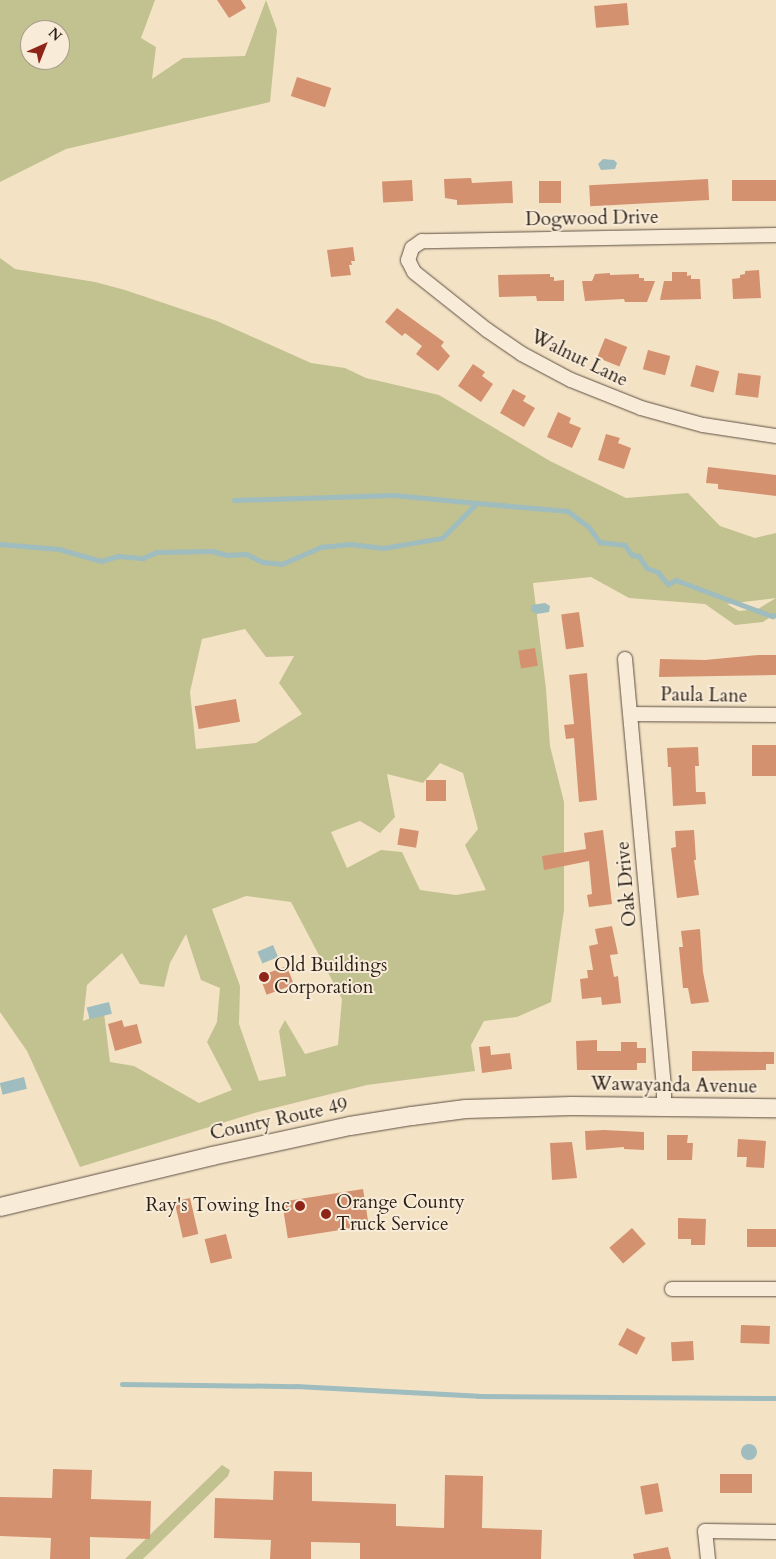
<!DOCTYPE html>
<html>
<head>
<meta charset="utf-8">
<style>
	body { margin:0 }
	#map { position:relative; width:776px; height:1559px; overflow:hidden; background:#f4e2c5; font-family:Cardo,serif }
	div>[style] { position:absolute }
	.green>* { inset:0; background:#c2c190 }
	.water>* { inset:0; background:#9fbcbe; transform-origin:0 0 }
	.round { border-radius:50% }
	.stream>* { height:4.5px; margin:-2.25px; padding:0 2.25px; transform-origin:2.25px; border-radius:2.25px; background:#9fbcbe }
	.building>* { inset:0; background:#d4916f; transform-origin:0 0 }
	.roads { filter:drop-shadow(0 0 1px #5d5042) drop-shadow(0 0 1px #5d5042) }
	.minor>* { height:14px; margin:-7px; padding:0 7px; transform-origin:7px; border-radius:7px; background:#f8ecd9 }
	.tertiary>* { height:18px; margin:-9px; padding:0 9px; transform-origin:9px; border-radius:9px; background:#f8ecd9 }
	.dots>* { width:14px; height:14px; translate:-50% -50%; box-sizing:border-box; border:2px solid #f8ecd9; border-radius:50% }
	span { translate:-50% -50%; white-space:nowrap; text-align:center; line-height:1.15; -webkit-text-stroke:4px #f8ecd9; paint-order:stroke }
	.street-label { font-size:19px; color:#2b1f16 }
	.poi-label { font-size:19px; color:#2b1f16 }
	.left { translate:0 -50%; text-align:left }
	.right { translate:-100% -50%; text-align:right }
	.north { position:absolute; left:20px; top:20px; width:50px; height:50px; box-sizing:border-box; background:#f8ecd9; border:1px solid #a69a8b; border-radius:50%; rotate:44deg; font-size:14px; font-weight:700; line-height:20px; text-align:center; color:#2b1f16 }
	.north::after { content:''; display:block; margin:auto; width:18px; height:22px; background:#8f2418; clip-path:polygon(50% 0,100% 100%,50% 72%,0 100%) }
</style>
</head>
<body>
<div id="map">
	<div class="green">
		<i style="clip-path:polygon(evenodd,0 0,155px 0,141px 38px,156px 47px,152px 79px,183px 58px,245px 56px,266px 0,277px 30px,270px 102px,66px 149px,0 182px,0 0,30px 30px,60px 30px,60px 60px,30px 60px,30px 30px)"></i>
		<i style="clip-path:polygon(evenodd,0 258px,15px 269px,95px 282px,125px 290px,217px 321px,311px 363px,345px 368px,366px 378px,439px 395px,550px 461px,626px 498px,688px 493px,720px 526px,755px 538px,776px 533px,776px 613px,763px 622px,735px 625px,705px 604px,629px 598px,591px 577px,533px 583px,546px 689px,550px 746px,564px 802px,564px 910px,551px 1002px,517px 1017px,484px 1021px,471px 1045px,475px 1071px,367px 1085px,258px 1112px,80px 1167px,27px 1051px,0 1012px,0 258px,776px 598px,758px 609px,739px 611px,727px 604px,776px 598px,0 258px,245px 629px,266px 657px,294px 656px,279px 683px,302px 714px,256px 743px,196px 749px,190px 692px,202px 639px,245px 629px,0 258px,440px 763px,463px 773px,478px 829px,465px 845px,486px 890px,456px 895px,420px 890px,402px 852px,381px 850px,347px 868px,331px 832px,360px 821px,380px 833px,395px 817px,387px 774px,423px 783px,440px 763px,0 258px,246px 896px,291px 902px,342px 999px,338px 1045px,305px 1054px,285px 1020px,279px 1031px,286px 1076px,259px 1081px,239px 1024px,240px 986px,212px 909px,246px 896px,0 258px,186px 934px,201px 980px,220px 988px,217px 1022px,207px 1042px,232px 1090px,199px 1103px,134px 1066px,110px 1062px,104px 1013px,83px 1021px,87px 985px,122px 953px,140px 984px,164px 987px,170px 963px,186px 934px)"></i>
		<i style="clip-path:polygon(222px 1465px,230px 1470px,228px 1476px,143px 1559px,125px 1559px)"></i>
	</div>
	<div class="water">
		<i style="clip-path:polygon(603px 159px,614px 160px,617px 163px,615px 169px,601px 170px,598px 164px)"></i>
		<i style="clip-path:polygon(545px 603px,550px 606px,549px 612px,537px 614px,531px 611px,532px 605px)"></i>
		<i style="left:273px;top:945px;width:13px;height:17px;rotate:67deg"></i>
		<i style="left:109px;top:1002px;width:12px;height:23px;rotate:76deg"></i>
		<i style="left:24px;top:1077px;width:12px;height:25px;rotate:76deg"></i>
		<i class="round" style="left:741px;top:1444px;width:16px;height:16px"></i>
	</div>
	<div class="stream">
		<i style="left:234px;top:500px;width:160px;rotate:-1.8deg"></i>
		<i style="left:394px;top:495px;width:83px;rotate:5.5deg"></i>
		<i style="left:0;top:544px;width:59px;rotate:4.8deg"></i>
		<i style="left:59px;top:549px;width:44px;rotate:15.9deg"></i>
		<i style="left:101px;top:561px;width:18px;rotate:-16deg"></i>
		<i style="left:118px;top:556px;width:25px;rotate:5deg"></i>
		<i style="left:143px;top:558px;width:15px;rotate:-23deg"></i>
		<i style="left:157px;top:552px;width:55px;rotate:-1deg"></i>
		<i style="left:212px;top:551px;width:16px;rotate:15deg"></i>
		<i style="left:227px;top:555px;width:19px;rotate:-3deg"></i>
		<i style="left:246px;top:554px;width:19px;rotate:25deg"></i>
		<i style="left:263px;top:562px;width:19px;rotate:6deg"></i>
		<i style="left:282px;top:564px;width:43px;rotate:-23.6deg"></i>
		<i style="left:321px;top:547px;width:29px;rotate:-6deg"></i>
		<i style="left:350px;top:544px;width:33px;rotate:7deg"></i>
		<i style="left:383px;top:548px;width:60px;rotate:-9.6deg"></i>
		<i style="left:442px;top:538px;width:49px;rotate:-45deg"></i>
		<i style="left:477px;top:503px;width:91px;rotate:5deg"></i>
		<i style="left:568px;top:511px;width:26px;rotate:37deg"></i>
		<i style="left:589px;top:527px;width:19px;rotate:54deg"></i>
		<i style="left:600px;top:542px;width:25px;rotate:7deg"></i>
		<i style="left:625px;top:545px;width:12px;rotate:55deg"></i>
		<i style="left:632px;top:555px;width:7px;rotate:8deg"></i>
		<i style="left:639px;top:556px;width:14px;rotate:56deg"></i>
		<i style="left:647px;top:568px;width:12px;rotate:20deg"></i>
		<i style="left:658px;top:572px;width:16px;rotate:50deg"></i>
		<i style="left:668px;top:584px;width:9px;rotate:-27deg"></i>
		<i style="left:676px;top:580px;width:103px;rotate:20.6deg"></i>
		<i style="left:772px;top:616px;width:4px;rotate:-14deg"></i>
		<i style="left:122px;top:1384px;width:174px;rotate:0.7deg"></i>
		<i style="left:296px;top:1386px;width:182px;rotate:3.1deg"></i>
		<i style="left:478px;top:1396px;width:298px;rotate:0.4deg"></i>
	</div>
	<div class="building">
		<i style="clip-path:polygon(217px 0,241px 0,246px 8px,229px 18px)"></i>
		<i style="left:627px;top:3px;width:22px;height:33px;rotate:85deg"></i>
		<i style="left:297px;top:77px;width:36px;height:20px;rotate:18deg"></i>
		<i style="clip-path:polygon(471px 178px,472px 183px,512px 181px,513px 203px,457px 205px,457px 200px,445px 198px,444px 179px)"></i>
		<i style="left:708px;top:179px;width:21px;height:119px;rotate:87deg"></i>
		<i style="left:412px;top:180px;width:21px;height:30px;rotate:87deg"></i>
		<i style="left:776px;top:180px;width:21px;height:44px;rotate:90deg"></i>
		<i style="left:539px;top:181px;width:22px;height:22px"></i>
		<i style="clip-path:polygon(353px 247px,355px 261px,351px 261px,352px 265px,349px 265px,351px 275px,331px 277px,327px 250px)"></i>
		<i style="clip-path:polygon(759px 270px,761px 298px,733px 299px,732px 279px,740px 278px,740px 275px,745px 274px,745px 271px)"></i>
		<i style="clip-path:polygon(672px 272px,687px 272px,687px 276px,691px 275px,691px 279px,700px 279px,701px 299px,660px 300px,664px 281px,672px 281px)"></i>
		<i style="clip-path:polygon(610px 273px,610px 275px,639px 274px,639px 278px,644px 278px,644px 281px,655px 281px,647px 302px,625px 302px,624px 299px,585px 301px,582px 281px,592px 281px,595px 274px)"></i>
		<i style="clip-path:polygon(550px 274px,550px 277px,554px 277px,554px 281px,564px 280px,564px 301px,537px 301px,536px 296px,499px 297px,498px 275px)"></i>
		<i style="clip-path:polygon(397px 308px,444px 342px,441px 346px,450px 356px,438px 371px,416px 354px,422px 346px,405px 333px,402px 336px,385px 322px)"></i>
		<i style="left:605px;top:338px;width:24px;height:21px;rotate:22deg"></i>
		<i style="left:648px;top:350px;width:23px;height:20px;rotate:15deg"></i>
		<i style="clip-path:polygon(473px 364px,485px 372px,482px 376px,493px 384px,481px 402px,458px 386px)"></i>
		<i style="left:696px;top:365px;width:24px;height:22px;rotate:15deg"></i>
		<i style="left:738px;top:373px;width:23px;height:22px;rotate:7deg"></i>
		<i style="clip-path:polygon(513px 389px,526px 396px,523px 401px,535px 408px,524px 427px,500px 413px)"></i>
		<i style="clip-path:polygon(558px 412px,571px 418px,569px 423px,581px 428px,572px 448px,547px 437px)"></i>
		<i style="clip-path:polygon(606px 434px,620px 438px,618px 443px,631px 448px,624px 469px,598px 460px)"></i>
		<i style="clip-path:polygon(708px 467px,776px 475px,776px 496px,718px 489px,718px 484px,706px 483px)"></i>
		<i style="left:579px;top:612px;width:35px;height:18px;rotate:82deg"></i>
		<i style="left:535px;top:648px;width:18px;height:17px;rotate:81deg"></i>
		<i style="clip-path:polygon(758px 655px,776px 655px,776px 675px,659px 677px,660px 659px,705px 660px)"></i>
		<i style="clip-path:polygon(587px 673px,597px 800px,579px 802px,574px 738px,566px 739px,564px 725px,574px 724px,569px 675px)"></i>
		<i style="left:236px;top:699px;width:23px;height:42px;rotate:80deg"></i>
		<i style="left:752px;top:745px;width:24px;height:31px"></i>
		<i style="clip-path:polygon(698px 747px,699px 766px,695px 766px,696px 792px,705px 792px,706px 804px,673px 806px,671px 767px,668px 767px,667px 748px)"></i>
		<i style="left:426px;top:780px;width:20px;height:21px"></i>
		<i style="left:400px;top:828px;width:19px;height:17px;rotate:9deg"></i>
		<i style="clip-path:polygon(603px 830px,612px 904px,589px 907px,587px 895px,592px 894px,589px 861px,544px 870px,542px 856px,586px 849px,584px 833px)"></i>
		<i style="clip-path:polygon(694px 830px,696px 860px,694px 860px,699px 895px,677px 898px,671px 848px,676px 847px,675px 831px)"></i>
		<i style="clip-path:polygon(612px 926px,618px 954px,610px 955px,614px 977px,618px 976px,621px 1003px,602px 1005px,601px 997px,582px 999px,580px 979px,588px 978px,587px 970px,593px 970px,589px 946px,598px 944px,595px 929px)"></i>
		<i style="clip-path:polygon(700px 929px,703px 972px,709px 1002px,691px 1004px,688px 988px,683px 988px,679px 947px,683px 947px,681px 931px)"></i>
		<i style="left:287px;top:966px;width:20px;height:29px;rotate:70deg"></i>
		<i style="clip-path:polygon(122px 1020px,124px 1027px,137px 1024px,142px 1043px,115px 1051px,108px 1024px)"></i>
		<i style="clip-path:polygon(597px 1040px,597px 1051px,621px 1051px,621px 1042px,637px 1042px,637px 1048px,646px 1048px,646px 1063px,637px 1063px,637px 1070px,577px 1070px,576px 1041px)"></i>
		<i style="clip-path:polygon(490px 1046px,491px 1055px,510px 1053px,512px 1069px,482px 1073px,479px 1047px)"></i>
		<i style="clip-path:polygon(692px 1051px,774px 1052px,774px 1064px,766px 1064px,766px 1070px,692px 1071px)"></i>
		<i style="clip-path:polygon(604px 1130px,644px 1132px,644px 1150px,624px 1149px,624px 1147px,586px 1150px,585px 1131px)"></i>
		<i style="clip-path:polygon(667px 1135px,688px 1135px,687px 1143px,693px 1143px,692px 1160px,667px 1160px)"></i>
		<i style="clip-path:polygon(738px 1139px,766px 1141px,764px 1168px,746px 1167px,747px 1157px,737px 1157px)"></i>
		<i style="clip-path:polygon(572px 1142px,577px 1178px,552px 1180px,550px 1143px)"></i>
		<i style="left:363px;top:1189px;width:37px;height:82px;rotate:81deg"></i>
		<i style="left:190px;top:1198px;width:37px;height:16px;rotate:77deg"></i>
		<i style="clip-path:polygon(678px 1218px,706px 1219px,705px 1245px,691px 1245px,691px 1239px,678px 1239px)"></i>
		<i style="left:632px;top:1228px;width:21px;height:30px;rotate:49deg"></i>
		<i style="left:747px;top:1229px;width:29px;height:18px"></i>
		<i style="left:226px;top:1234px;width:25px;height:22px;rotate:76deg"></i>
		<i style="left:741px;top:1325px;width:29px;height:18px;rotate:2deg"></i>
		<i style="left:627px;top:1328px;width:21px;height:19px;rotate:28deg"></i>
		<i style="left:693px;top:1341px;width:19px;height:22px;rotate:87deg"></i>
		<i style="clip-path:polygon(53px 1469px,92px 1470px,91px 1499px,151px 1501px,150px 1539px,90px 1537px,90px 1559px,50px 1559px,51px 1538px,0 1536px,0 1497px,52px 1498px)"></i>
		<i style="clip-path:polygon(274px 1471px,312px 1472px,312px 1501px,396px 1504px,396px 1526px,444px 1528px,445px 1475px,483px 1476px,482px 1528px,542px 1530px,541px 1559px,360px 1559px,360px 1543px,311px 1542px,311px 1559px,270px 1559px,271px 1540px,214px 1538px,215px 1498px,273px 1500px)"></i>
		<i style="left:720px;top:1474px;width:32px;height:19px"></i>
		<i style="left:658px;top:1483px;width:29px;height:18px;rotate:80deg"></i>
		<i style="clip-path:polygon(668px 1547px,671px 1559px,634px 1559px,633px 1554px)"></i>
	</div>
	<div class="roads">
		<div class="minor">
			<i style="left:776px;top:235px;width:354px;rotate:179deg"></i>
			<i style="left:422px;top:241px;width:12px;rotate:145deg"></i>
			<i style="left:412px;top:248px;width:13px;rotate:108deg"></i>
			<i style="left:408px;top:260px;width:13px;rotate:63deg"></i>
			<i style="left:414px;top:272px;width:93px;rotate:38.5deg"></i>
			<i style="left:487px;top:330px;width:42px;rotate:34.4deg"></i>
			<i style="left:522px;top:354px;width:55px;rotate:28deg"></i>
			<i style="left:571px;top:380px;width:75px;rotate:21.8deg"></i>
			<i style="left:641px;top:408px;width:64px;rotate:15.3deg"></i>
			<i style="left:703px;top:425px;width:74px;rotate:8.6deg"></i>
			<i style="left:625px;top:659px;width:433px;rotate:84.8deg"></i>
			<i style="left:664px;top:1090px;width:16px;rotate:90deg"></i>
			<i style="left:631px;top:714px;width:145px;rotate:0.4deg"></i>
			<i style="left:672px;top:1289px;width:104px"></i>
			<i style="left:708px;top:1559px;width:28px;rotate:-96deg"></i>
			<i style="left:705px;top:1531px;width:71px;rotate:0.8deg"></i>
		</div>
		<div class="tertiary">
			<i style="left:0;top:1207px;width:218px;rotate:-13.5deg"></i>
			<i style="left:212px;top:1156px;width:141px;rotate:-12.3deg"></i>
			<i style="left:350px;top:1126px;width:63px;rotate:-9.2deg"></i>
			<i style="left:412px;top:1116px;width:54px;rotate:-7.4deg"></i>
			<i style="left:466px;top:1109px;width:106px;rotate:-1.6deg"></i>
			<i style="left:572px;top:1106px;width:204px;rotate:0.6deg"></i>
		</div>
	</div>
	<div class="dots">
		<i style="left:264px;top:977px;background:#8f2418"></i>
		<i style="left:300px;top:1206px;background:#8f2418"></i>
		<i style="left:326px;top:1214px;background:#8f2418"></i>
	</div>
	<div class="street-label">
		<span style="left:592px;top:219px;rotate:-1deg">Dogwood Drive</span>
		<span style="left:579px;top:359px;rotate:26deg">Walnut Lane</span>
		<span style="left:704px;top:696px;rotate:1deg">Paula Lane</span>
		<span style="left:627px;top:884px;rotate:-95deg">Oak Drive</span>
		<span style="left:674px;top:1086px;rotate:1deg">Wawayanda Avenue</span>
		<span style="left:279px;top:1120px;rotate:-12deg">County Route 49</span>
	</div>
	<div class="poi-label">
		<span class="left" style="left:274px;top:977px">Old Buildings<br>Corporation</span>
		<span class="left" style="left:336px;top:1214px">Orange County<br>Truck Service</span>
		<span class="right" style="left:290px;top:1206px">Ray's Towing Inc</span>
	</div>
	<div class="north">N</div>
</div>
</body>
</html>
